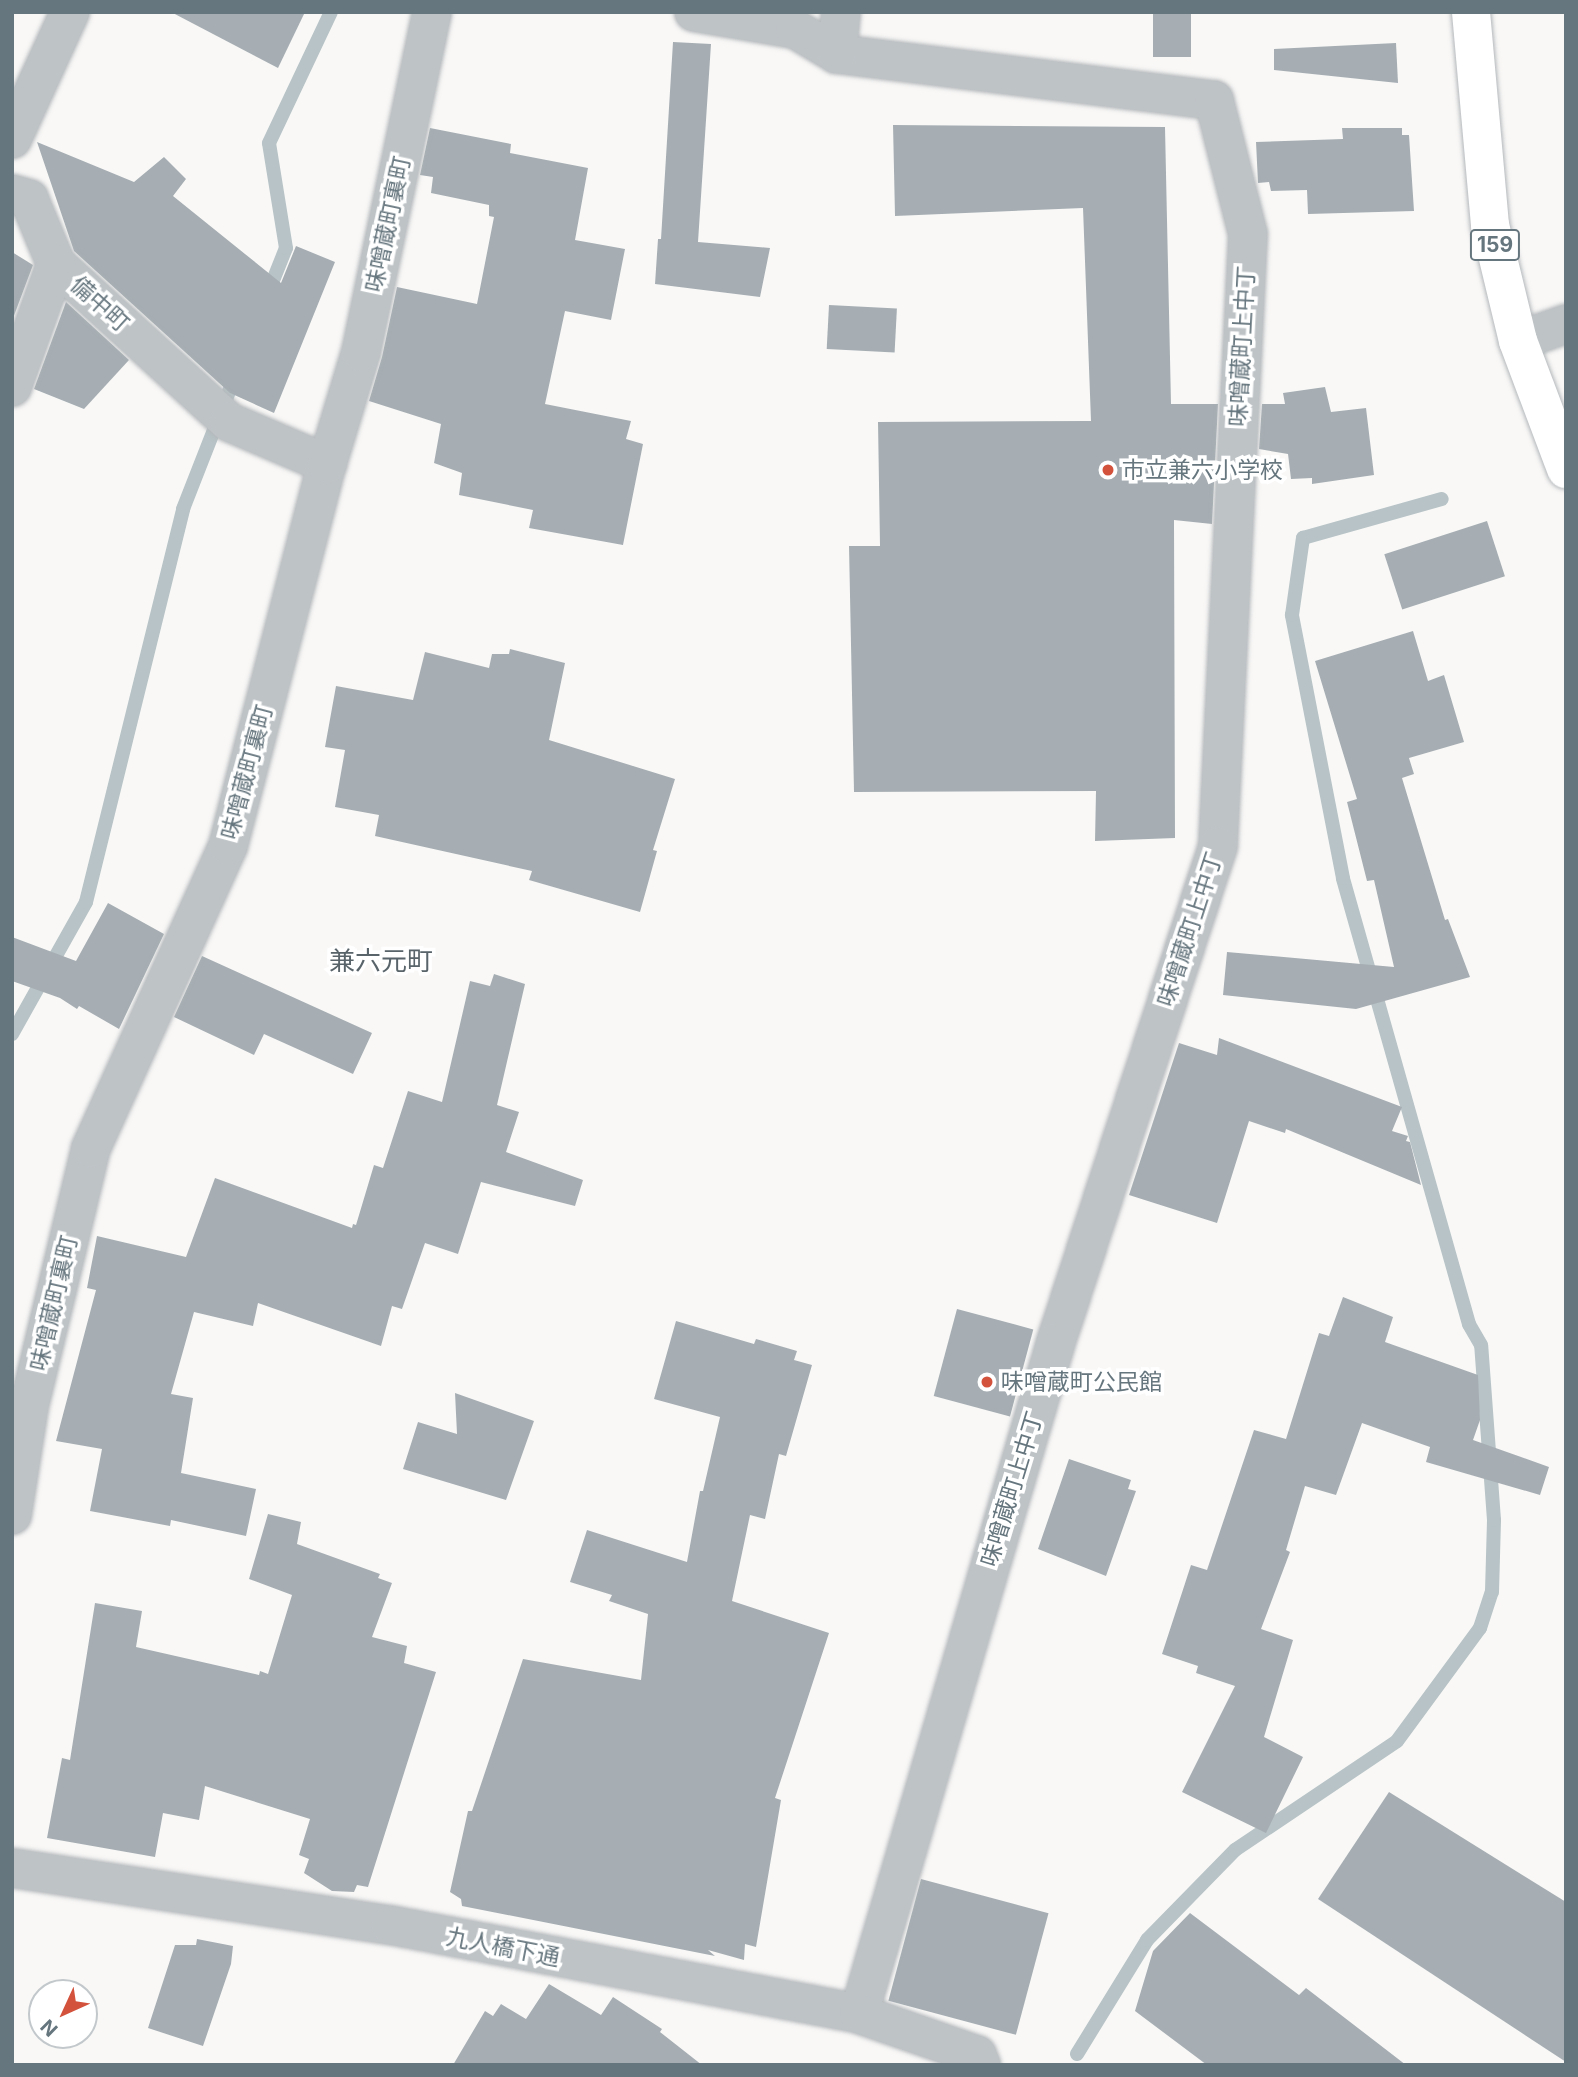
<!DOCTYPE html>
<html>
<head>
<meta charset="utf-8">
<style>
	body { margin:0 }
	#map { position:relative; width:1578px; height:2077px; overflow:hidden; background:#f9f8f7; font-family:Inter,"Noto Sans JP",sans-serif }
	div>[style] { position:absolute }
	.stream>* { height:14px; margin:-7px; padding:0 7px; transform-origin:7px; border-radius:7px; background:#b7c3c6 }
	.building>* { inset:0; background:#a6aeb3; transform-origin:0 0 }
	.roads { filter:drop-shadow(0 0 2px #b4b8bb) drop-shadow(0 0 2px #b4b8bb) }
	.minor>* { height:38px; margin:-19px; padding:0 19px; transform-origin:19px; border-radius:19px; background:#bec3c6 }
	.trunk>* { height:38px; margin:-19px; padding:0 19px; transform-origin:19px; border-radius:19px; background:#fff }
	.dots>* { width:19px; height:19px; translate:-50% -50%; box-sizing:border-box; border:4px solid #fff; border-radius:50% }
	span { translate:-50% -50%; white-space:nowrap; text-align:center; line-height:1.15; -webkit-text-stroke:7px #fff; paint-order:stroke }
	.shield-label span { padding:2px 5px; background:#fff; border:2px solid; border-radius:5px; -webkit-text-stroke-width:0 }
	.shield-label { font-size:21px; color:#66767e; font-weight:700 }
	.street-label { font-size:23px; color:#66767e }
	.poi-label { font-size:23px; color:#66767e }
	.left { translate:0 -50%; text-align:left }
	.quarter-label { font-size:26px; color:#58646a }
	.frame { position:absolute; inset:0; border:14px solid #66767e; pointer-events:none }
	.north { position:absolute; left:28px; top:1979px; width:70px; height:70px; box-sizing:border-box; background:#fff; border:2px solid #c2c8cb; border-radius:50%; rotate:225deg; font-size:19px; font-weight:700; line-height:28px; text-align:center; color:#66767e }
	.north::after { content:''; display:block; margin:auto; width:24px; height:32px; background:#d3523c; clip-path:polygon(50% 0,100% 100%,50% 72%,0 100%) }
</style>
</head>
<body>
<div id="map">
	<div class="stream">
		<i style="left:268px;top:293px;width:48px;rotate:-68.2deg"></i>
		<i style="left:286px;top:248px;width:106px;rotate:-99.2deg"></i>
		<i style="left:269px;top:143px;width:145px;rotate:-64.7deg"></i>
		<i style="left:12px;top:1034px;width:151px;rotate:-60.7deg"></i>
		<i style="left:86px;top:902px;width:405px;rotate:-76.1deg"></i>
		<i style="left:183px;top:509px;width:145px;rotate:-68.6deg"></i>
		<i style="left:1077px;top:2054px;width:134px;rotate:-58.4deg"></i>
		<i style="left:1147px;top:1940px;width:126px;rotate:-45.6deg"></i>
		<i style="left:1235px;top:1850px;width:195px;rotate:-33.9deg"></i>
		<i style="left:1397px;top:1741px;width:140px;rotate:-53.7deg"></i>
		<i style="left:1480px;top:1628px;width:38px;rotate:-72deg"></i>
		<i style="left:1492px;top:1592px;width:72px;rotate:-88.4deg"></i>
		<i style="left:1494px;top:1520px;width:175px;rotate:-94.2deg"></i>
		<i style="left:1481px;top:1345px;width:24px;rotate:-120deg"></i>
		<i style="left:1469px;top:1324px;width:463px;rotate:-105.8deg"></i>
		<i style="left:1343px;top:878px;width:268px;rotate:-101deg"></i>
		<i style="left:1292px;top:615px;width:78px;rotate:-81.9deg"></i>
		<i style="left:1303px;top:538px;width:144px;rotate:-15.7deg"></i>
	</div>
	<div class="building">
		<i style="clip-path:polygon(171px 12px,305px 12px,278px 68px)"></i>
		<i style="left:1153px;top:12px;width:38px;height:45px"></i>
		<i style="clip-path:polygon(673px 42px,711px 44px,698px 242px,770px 248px,760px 297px,655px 284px,658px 239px,661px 239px)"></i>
		<i style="clip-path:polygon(1396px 43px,1398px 83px,1274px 70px,1274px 49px)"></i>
		<i style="clip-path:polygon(893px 125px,1165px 127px,1171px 404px,1218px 404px,1212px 524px,1174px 520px,1175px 838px,1095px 841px,1096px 791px,854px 792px,849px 546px,880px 546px,878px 422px,1091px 421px,1083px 208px,895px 216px)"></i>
		<i style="clip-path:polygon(430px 128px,511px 144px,510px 153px,588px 168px,575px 240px,625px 249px,611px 320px,565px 311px,545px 404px,631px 421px,626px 439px,643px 444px,623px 545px,529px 528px,533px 510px,459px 495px,462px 473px,434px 463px,441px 424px,369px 401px,382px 357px,397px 287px,477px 304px,494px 217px,489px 216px,489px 205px,431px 193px,433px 177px,420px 175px)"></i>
		<i style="clip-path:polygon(1342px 128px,1402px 128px,1402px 135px,1409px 135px,1414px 211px,1308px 214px,1307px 190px,1271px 191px,1269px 182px,1258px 183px,1256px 142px,1343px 139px)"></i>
		<i style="clip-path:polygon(37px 142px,134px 182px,164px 157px,186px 179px,173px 196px,281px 283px,296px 246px,335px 262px,274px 413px,230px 393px,74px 251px)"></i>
		<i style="clip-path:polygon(12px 252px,33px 265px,12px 321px)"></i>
		<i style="clip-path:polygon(66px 302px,129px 360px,84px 409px,34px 389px)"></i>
		<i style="left:829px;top:305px;width:68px;height:44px;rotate:3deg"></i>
		<i style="clip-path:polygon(1325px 387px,1331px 412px,1366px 408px,1374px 475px,1312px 484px,1312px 478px,1291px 479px,1288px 454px,1259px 449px,1262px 404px,1285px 404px,1283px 393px)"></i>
		<i style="left:1487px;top:521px;width:58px;height:108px;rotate:72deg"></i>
		<i style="clip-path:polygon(1413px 631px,1428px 681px,1444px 675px,1464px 742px,1409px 758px,1414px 774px,1402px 778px,1445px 920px,1448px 919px,1470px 977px,1356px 1009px,1223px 995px,1227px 952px,1394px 967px,1374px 880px,1367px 881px,1347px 802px,1357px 799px,1315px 661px)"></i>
		<i style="clip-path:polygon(510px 649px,565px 663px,549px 740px,675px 779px,653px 850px,657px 851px,640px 912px,529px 880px,532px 871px,375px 836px,379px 815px,335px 807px,345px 750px,325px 747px,336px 686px,413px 700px,425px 652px,489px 668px,492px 654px,509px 654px)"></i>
		<i style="clip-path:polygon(108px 903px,164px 934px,119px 1029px,79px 1006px,77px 1009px,60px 998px,12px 981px,12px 937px,76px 961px)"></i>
		<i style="clip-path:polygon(202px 956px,372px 1033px,353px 1074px,264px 1034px,254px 1055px,174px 1017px)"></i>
		<i style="clip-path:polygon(494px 974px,525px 984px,497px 1105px,519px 1112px,506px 1152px,583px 1180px,575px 1206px,481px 1182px,458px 1254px,425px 1243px,402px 1309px,392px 1306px,381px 1346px,258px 1303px,253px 1326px,194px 1312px,171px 1394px,193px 1398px,181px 1473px,256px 1489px,246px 1536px,171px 1520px,170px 1526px,90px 1511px,102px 1449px,56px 1441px,96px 1290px,87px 1288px,97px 1236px,186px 1257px,215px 1178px,352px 1228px,353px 1224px,356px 1225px,374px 1165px,383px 1168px,408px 1091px,442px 1102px,470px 981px,490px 986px)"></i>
		<i style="clip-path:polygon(1219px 1038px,1402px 1107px,1392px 1131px,1408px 1136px,1406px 1141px,1410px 1142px,1421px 1185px,1286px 1129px,1285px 1133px,1249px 1121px,1217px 1223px,1129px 1195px,1179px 1043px,1217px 1055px)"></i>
		<i style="clip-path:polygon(1343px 1297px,1393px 1317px,1385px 1342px,1478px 1375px,1480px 1420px,1473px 1440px,1549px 1467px,1540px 1495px,1426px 1462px,1430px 1447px,1362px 1423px,1336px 1495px,1305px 1486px,1286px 1550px,1290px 1552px,1261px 1629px,1293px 1640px,1264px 1737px,1303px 1757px,1266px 1833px,1182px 1792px,1235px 1686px,1196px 1673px,1198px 1666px,1162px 1654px,1191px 1565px,1207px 1570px,1254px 1430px,1286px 1439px,1319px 1333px,1329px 1336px)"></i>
		<i style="left:957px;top:1309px;width:79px;height:90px;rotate:15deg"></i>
		<i style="clip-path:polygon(676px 1321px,754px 1344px,756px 1339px,797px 1351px,794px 1360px,812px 1365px,786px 1456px,779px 1454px,765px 1519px,750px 1515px,732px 1601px,829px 1633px,775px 1798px,781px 1800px,756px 1947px,745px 1944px,744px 1960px,708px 1950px,715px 1956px,462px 1906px,461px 1899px,450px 1892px,468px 1811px,472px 1811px,523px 1659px,641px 1680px,648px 1614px,609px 1601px,612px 1595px,570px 1582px,587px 1530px,687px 1562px,700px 1491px,703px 1491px,720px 1417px,654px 1399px)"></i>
		<i style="clip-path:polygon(455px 1393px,534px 1421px,506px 1500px,403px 1469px,418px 1422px,457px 1434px)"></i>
		<i style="clip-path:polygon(1069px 1459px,1131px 1480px,1128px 1489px,1136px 1491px,1106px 1576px,1038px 1549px)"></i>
		<i style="clip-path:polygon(268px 1514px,301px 1522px,297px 1544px,380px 1574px,378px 1578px,392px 1583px,372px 1637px,407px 1646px,404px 1663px,436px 1672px,368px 1887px,357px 1885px,354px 1892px,332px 1891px,304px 1873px,309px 1859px,299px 1855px,310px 1819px,205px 1786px,199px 1820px,163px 1813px,155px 1857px,47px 1838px,62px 1758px,70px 1760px,95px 1603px,142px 1611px,136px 1647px,259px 1675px,260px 1671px,268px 1674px,292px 1595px,249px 1579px)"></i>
		<i style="clip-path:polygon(1389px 1792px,1566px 1902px,1566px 2062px,1318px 1899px)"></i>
		<i style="left:921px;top:1879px;width:132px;height:126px;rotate:15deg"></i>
		<i style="clip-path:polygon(1190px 1913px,1299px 1995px,1306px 1988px,1406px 2065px,1207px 2065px,1135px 2011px,1153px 1951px)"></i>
		<i style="clip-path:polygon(197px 1939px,233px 1946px,231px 1964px,203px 2046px,148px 2028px,175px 1945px,196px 1945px)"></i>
		<i style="clip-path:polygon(549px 1984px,601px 2015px,613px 1997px,662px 2029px,660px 2032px,702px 2065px,453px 2065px,485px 2011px,493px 2016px,501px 2004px,526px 2019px)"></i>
	</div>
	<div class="roads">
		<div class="minor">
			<i style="left:694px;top:12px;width:102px;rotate:9.6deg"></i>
			<i style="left:795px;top:29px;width:49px;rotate:30.8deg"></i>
			<i style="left:837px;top:54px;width:380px;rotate:7deg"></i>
			<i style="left:1214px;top:100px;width:138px;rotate:75.8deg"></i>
			<i style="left:1248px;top:234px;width:613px;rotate:92.81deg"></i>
			<i style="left:1218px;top:846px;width:522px;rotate:108.09deg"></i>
			<i style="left:1056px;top:1342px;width:700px;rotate:106.34deg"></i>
			<i style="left:837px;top:54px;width:42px;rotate:-84.6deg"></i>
			<i style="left:12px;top:139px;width:140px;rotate:-65.5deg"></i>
			<i style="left:12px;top:194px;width:18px;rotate:16deg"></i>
			<i style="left:29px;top:199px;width:70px;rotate:67.4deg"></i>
			<i style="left:56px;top:264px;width:234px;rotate:42.4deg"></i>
			<i style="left:229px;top:422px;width:107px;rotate:23.2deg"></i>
			<i style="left:1518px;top:341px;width:51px;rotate:-19.5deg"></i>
			<i style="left:12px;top:387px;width:131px;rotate:-70.3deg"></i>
			<i style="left:12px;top:1515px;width:110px;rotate:-81.1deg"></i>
			<i style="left:29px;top:1406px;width:265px;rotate:-76.5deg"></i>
			<i style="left:91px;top:1148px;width:332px;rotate:-65.6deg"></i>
			<i style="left:228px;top:846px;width:395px;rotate:-75.5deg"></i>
			<i style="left:327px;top:464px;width:117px;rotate:-73.1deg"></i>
			<i style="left:361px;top:352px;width:347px;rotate:-78.2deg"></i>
			<i style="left:12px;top:1868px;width:382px;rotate:8.6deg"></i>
			<i style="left:390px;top:1925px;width:477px;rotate:10.7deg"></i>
			<i style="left:859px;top:2014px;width:125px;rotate:19.2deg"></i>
			<i style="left:977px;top:2055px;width:11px;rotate:68deg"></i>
		</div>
		<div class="trunk">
			<i style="left:1471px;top:12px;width:214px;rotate:84.9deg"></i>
			<i style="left:1490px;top:225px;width:119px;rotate:76.4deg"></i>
			<i style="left:1518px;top:341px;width:137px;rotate:69.4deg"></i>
		</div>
	</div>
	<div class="dots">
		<i style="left:1108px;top:470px;background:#d3523c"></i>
		<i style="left:987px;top:1382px;background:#d3523c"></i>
	</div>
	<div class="shield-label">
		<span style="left:1495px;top:245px">159</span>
	</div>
	<div class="street-label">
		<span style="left:388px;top:224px;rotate:-78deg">味噌蔵町裏町</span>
		<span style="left:100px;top:304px;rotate:42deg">備中町</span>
		<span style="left:1242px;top:346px;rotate:-87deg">味噌蔵町上中丁</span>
		<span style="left:247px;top:772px;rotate:-75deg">味噌蔵町裏町</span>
		<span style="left:1190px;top:929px;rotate:-72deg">味噌蔵町上中丁</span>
		<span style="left:54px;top:1303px;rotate:-77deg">味噌蔵町裏町</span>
		<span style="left:1012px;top:1489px;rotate:-73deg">味噌蔵町上中丁</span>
		<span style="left:503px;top:1947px;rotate:11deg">九人橋下通</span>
	</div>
	<div class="poi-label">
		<span class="left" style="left:1122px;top:470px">市立兼六小学校</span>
		<span class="left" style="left:1001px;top:1382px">味噌蔵町公民館</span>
	</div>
	<div class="quarter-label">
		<span style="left:381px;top:961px">兼六元町</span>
	</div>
	<div class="frame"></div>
	<div class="north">N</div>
</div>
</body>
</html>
